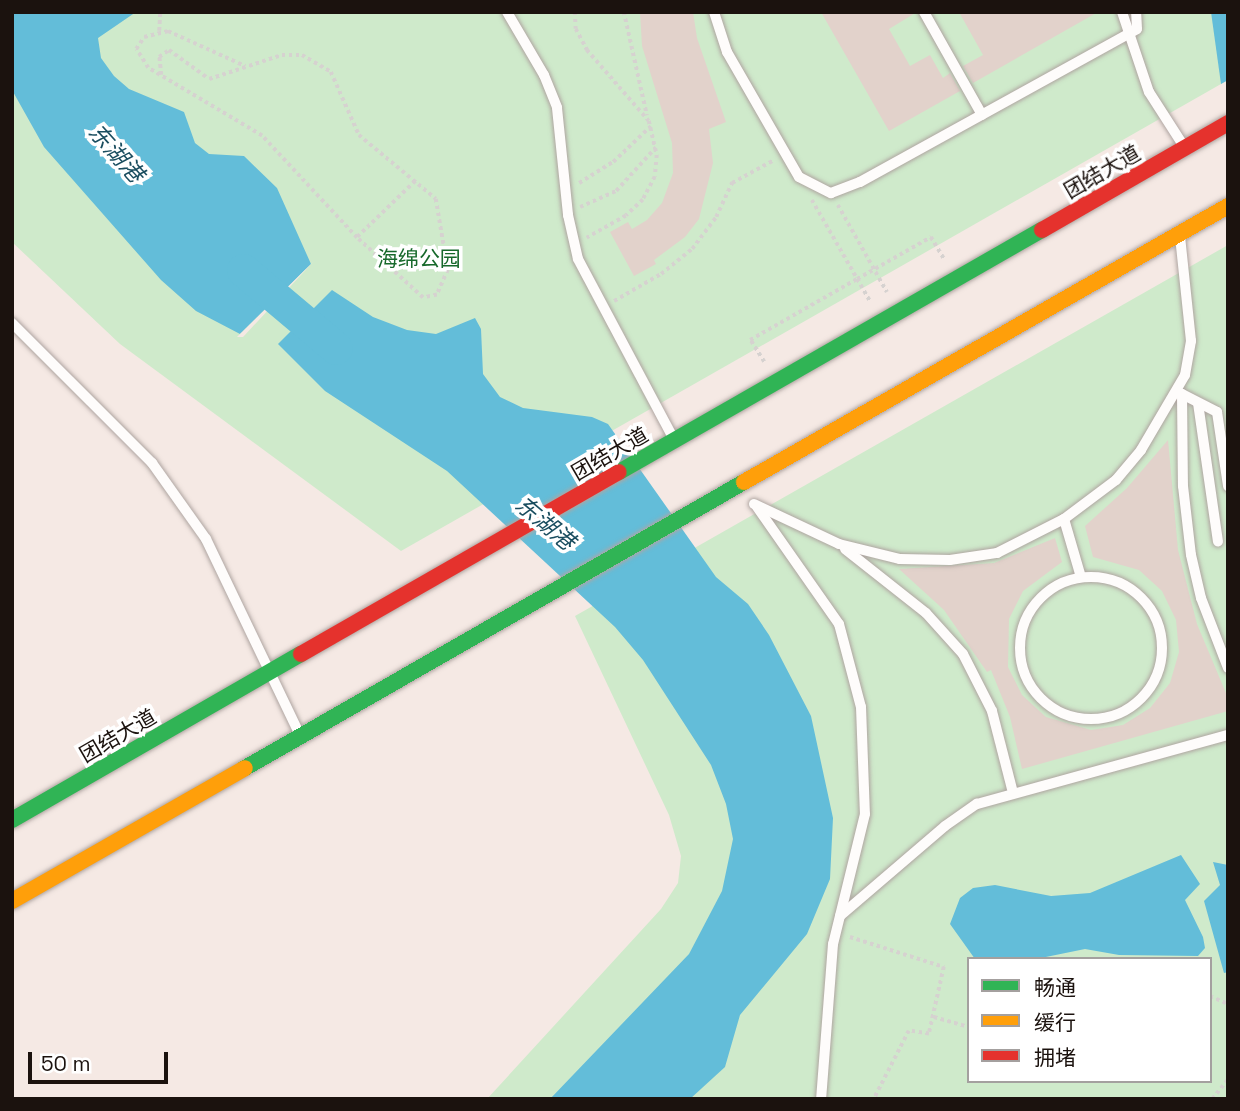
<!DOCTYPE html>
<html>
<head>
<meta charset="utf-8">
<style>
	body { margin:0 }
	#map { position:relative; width:1240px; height:1111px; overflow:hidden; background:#f5e9e4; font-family:"Space Grotesk","Noto Sans SC",sans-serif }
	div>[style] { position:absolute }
	.green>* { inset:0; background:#cfeacb }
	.water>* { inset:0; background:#63bdd9 }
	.pier>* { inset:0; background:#f5e9e4 }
	.river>* { height:33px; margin:-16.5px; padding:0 16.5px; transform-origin:16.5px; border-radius:16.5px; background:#63bdd9 }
	.building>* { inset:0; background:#e2d2cb }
	.path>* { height:3.5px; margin-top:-1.75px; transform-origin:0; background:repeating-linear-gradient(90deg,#d6d2d0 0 3.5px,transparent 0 7px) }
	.roads { filter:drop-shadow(0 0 2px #afa5a1) drop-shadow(0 0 2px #afa5a1) }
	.lane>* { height:10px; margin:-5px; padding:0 5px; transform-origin:5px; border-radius:5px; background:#fefcfb }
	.lane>.ring { margin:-5px; padding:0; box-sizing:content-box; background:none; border:10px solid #fefcfb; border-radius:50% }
	.fast>* { height:16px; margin:-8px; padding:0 8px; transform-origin:8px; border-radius:8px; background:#30b455 }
	.slow>* { height:16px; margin:-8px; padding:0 8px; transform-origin:8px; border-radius:8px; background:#ff9f0a }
	.jam>* { height:16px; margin:-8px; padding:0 8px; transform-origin:8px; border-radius:8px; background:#e5322d }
	span { translate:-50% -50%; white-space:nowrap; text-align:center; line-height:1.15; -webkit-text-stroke:7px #fff; paint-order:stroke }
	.street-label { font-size:21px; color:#1b120e }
	.park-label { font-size:21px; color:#17692b }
	.water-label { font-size:23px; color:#1a4d5f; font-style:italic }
	.frame { position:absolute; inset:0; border:14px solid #1b120e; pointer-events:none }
	.legend { position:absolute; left:967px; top:957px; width:245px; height:126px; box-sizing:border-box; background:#fff; border:2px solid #a4a09f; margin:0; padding:9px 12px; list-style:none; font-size:21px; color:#1b120e }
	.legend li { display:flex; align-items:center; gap:14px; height:35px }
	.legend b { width:35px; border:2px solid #a4a09f }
	.scale { position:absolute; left:28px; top:1052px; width:140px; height:32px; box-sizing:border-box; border:4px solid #1b120e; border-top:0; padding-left:9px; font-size:21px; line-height:24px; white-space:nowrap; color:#1b120e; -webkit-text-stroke:5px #fff; paint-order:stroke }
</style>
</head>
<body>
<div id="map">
	<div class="green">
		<i style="clip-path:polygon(12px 12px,1228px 12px,1228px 80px,401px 551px,120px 344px,12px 242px)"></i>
		<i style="clip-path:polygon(evenodd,1228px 245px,1228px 1099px,487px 1099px,661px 909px,678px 883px,681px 856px,669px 815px,575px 616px,1228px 245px,969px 959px,1210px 959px,1210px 1081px,969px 1081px,969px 959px)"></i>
	</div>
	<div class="water">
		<i style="clip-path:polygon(12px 12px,136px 12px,98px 38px,101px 58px,114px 76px,129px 89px,184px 112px,195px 143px,209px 154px,244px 156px,277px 188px,311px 264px,240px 334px,196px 311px,161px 280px,44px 147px,12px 90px)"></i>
		<i style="clip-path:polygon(1211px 12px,1228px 12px,1228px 80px,1221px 84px)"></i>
		<i style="clip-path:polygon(332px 290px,373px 317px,407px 330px,436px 334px,475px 318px,481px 329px,483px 374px,500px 397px,523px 408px,592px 417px,608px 424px,716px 577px,748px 604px,769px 635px,811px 716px,833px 818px,830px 879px,807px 934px,740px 1015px,725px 1067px,690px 1099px,550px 1099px,689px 954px,722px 891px,733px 839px,726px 804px,711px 765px,643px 660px,615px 627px,447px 471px,325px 391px,278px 344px)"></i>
		<i style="clip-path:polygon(1181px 855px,1200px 884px,1185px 900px,1203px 937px,1205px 948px,1198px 956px,1119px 955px,1085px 949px,1036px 959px,975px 959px,950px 924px,960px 898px,973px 888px,995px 885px,1051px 896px,1090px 893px)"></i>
		<i style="clip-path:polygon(1213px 862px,1228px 865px,1228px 972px,1224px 973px,1204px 901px,1220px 885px)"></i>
	</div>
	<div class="pier">
		<i style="clip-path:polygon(314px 261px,243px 337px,237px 337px,240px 334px)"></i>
	</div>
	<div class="river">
		<i style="left:243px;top:270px;width:121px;rotate:40deg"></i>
	</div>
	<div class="building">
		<i style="clip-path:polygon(640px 12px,693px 12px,697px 38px,726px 122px,709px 129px,713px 163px,699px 219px,685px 237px,654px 260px,656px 264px,634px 276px,610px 232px,628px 222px,632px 229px,647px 220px,662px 203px,673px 173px,672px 143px,642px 46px)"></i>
		<i style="clip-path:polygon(821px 12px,917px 12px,889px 29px,910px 66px,930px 55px,943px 78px,950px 73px,960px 91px,889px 131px)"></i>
		<i style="clip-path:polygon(959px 12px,1098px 12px,973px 83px,963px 66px,983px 55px)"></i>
		<i style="clip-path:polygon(1168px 440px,1178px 550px,1197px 624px,1228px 698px,1228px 711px,1022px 769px,1010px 717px,991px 670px,987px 672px,944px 610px,899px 569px,994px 563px,1055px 538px,1062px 562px,1023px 591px,1009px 619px,1008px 667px,1022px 695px,1046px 717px,1091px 730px,1123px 725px,1150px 708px,1170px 683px,1179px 652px,1176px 620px,1162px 591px,1139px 570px,1093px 557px,1085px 526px,1127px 488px)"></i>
	</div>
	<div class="path">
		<i style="left:575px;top:12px;width:17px;rotate:87deg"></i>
		<i style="left:576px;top:29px;width:24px;rotate:62deg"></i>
		<i style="left:587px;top:50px;width:94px;rotate:48.9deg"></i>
		<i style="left:649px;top:121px;width:35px;rotate:77deg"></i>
		<i style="left:657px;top:155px;width:22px;rotate:95deg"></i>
		<i style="left:655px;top:177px;width:26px;rotate:118deg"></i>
		<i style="left:643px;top:200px;width:23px;rotate:137deg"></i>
		<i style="left:626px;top:216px;width:45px;rotate:150.6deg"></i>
		<i style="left:624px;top:12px;width:106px;rotate:77.4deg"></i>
		<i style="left:159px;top:31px;width:19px;rotate:-87deg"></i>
		<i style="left:161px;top:75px;width:18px;rotate:-96deg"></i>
		<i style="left:159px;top:57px;width:12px;rotate:-35deg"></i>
		<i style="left:169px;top:50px;width:49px;rotate:35.9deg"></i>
		<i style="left:209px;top:79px;width:77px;rotate:-18.2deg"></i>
		<i style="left:282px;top:55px;width:20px"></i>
		<i style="left:302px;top:55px;width:34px;rotate:30deg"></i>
		<i style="left:331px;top:72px;width:69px;rotate:66deg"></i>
		<i style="left:359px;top:135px;width:100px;rotate:39.7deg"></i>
		<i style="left:436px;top:199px;width:72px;rotate:80.4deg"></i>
		<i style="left:448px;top:270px;width:27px;rotate:114deg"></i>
		<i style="left:437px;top:295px;width:14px;rotate:168deg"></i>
		<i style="left:423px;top:298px;width:89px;rotate:-137.7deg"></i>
		<i style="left:357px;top:238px;width:139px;rotate:-133deg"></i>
		<i style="left:262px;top:136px;width:133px;rotate:-149.2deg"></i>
		<i style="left:148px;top:68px;width:22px;rotate:-122deg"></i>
		<i style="left:136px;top:49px;width:14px;rotate:-56deg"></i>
		<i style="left:144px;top:37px;width:25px;rotate:-14deg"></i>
		<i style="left:168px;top:31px;width:85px;rotate:24.4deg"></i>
		<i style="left:579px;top:183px;width:40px;rotate:-32deg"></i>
		<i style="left:613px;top:162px;width:52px;rotate:-43.5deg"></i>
		<i style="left:812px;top:200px;width:116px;rotate:60.1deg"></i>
		<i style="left:838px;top:205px;width:100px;rotate:60.6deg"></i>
		<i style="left:580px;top:207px;width:39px;rotate:-24deg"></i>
		<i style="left:616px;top:191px;width:59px;rotate:-47.7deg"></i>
		<i style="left:357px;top:237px;width:82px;rotate:-44deg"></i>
		<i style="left:614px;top:301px;width:54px;rotate:-29.9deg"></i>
		<i style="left:661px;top:274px;width:40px;rotate:-39deg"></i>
		<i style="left:692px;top:249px;width:40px;rotate:-53deg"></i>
		<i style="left:716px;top:217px;width:38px;rotate:-65deg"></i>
		<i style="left:732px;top:183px;width:48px;rotate:-28.7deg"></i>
		<i style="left:764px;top:362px;width:26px;rotate:-122deg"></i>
		<i style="left:750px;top:340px;width:123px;rotate:-29.7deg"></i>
		<i style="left:857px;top:279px;width:85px;rotate:-29.6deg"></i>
		<i style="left:931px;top:237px;width:26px;rotate:59deg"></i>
		<i style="left:850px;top:937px;width:99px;rotate:17.7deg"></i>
		<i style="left:944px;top:967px;width:69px;rotate:102.6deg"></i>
		<i style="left:929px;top:1034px;width:20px;rotate:-171deg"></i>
		<i style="left:909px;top:1031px;width:76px;rotate:117.2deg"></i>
		<i style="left:1210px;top:996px;width:20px;rotate:24deg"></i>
		<i style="left:934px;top:1017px;width:36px;rotate:16deg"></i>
		<i style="left:1212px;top:1099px;width:26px;rotate:-51deg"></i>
	</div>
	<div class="roads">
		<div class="lane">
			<i style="left:507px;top:12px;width:73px;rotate:59.6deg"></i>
			<i style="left:544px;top:75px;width:35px;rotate:68deg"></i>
			<i style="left:557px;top:108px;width:108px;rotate:84.1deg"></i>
			<i style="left:568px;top:215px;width:45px;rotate:77.2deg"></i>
			<i style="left:578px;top:259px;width:203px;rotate:62deg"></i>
			<i style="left:714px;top:12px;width:42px;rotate:72deg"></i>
			<i style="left:727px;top:52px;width:144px;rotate:60.1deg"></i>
			<i style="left:799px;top:177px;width:36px;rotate:27deg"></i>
			<i style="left:831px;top:193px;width:31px;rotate:-21deg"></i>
			<i style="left:860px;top:182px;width:316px;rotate:-28.9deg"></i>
			<i style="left:1137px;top:29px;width:17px;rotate:-93deg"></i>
			<i style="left:924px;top:12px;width:118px;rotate:60.6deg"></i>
			<i style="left:1122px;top:12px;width:84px;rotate:71.4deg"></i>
			<i style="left:1149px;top:92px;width:63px;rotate:57.3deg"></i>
			<i style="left:12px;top:323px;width:198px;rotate:45deg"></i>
			<i style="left:152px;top:463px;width:93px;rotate:54.6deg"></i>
			<i style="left:206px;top:539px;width:215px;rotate:64.4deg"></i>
			<i style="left:1178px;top:392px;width:44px;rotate:27.1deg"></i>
			<i style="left:1217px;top:412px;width:75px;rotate:81.5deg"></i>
			<i style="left:1182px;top:394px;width:92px;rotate:89.4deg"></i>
			<i style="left:1183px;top:486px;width:69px;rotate:83.4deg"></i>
			<i style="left:1191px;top:555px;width:44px;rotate:76.9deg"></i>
			<i style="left:1201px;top:598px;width:75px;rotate:68.9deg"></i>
			<i style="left:1198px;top:403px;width:140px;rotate:81.8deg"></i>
			<i style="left:754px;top:504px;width:94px;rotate:25.2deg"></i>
			<i style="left:839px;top:544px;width:63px;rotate:13.8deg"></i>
			<i style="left:900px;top:559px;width:50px;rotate:1.1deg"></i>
			<i style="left:950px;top:560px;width:48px;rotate:-8.5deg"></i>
			<i style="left:997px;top:553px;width:75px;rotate:-26.9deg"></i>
			<i style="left:1064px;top:519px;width:65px;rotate:-36.9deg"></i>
			<i style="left:1116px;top:480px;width:39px;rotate:-50deg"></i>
			<i style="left:1141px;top:450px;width:87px;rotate:-59.6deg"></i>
			<i style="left:1185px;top:375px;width:35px;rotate:-80deg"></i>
			<i style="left:1191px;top:341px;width:105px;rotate:-96deg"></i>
			<i style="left:757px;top:507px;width:143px;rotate:55deg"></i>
			<i style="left:839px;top:624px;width:86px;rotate:75.2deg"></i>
			<i style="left:861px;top:707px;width:107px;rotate:87.9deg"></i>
			<i style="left:865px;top:814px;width:134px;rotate:103.8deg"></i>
			<i style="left:833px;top:944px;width:155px;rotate:94.4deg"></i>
			<i style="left:1064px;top:519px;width:60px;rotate:73.7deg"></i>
			<i style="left:845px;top:549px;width:103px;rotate:38.3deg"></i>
			<i style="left:926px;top:613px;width:55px;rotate:47.9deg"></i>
			<i style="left:963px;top:654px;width:64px;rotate:63deg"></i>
			<i style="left:992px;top:711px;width:85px;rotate:75.6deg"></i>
			<i class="ring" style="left:1020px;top:577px;width:132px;height:132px"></i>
			<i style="left:840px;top:916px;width:138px;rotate:-40.6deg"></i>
			<i style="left:945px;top:826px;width:39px;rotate:-35deg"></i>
			<i style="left:977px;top:804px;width:260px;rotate:-15.4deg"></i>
		</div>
		<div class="fast">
			<i style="left:619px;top:472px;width:487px;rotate:-29.8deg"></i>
			<i style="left:245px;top:768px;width:575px;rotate:-29.82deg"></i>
			<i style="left:12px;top:820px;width:333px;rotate:-29.9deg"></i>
		</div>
		<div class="slow">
			<i style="left:744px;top:482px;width:557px;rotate:-29.69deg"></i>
			<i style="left:12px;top:901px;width:268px;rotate:-29.7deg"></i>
		</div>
		<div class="jam">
			<i style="left:1042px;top:230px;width:215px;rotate:-29.9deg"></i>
			<i style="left:301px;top:654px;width:366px;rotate:-29.8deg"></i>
		</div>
	</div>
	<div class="street-label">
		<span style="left:1102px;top:172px;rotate:-30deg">团结大道</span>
		<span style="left:610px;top:454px;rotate:-30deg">团结大道</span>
		<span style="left:118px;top:736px;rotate:-30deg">团结大道</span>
	</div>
	<div class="park-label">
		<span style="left:419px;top:259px">海绵公园</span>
	</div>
	<div class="water-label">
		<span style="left:116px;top:153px;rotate:48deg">东湖港</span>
		<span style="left:545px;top:523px;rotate:40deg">东湖港</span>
	</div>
	<div class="frame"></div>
	<ul class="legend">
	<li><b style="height:9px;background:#30b455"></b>畅通</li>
	<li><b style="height:9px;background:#ff9f0a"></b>缓行</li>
	<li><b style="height:9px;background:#e5322d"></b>拥堵</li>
	</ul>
	<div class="scale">50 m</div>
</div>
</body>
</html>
